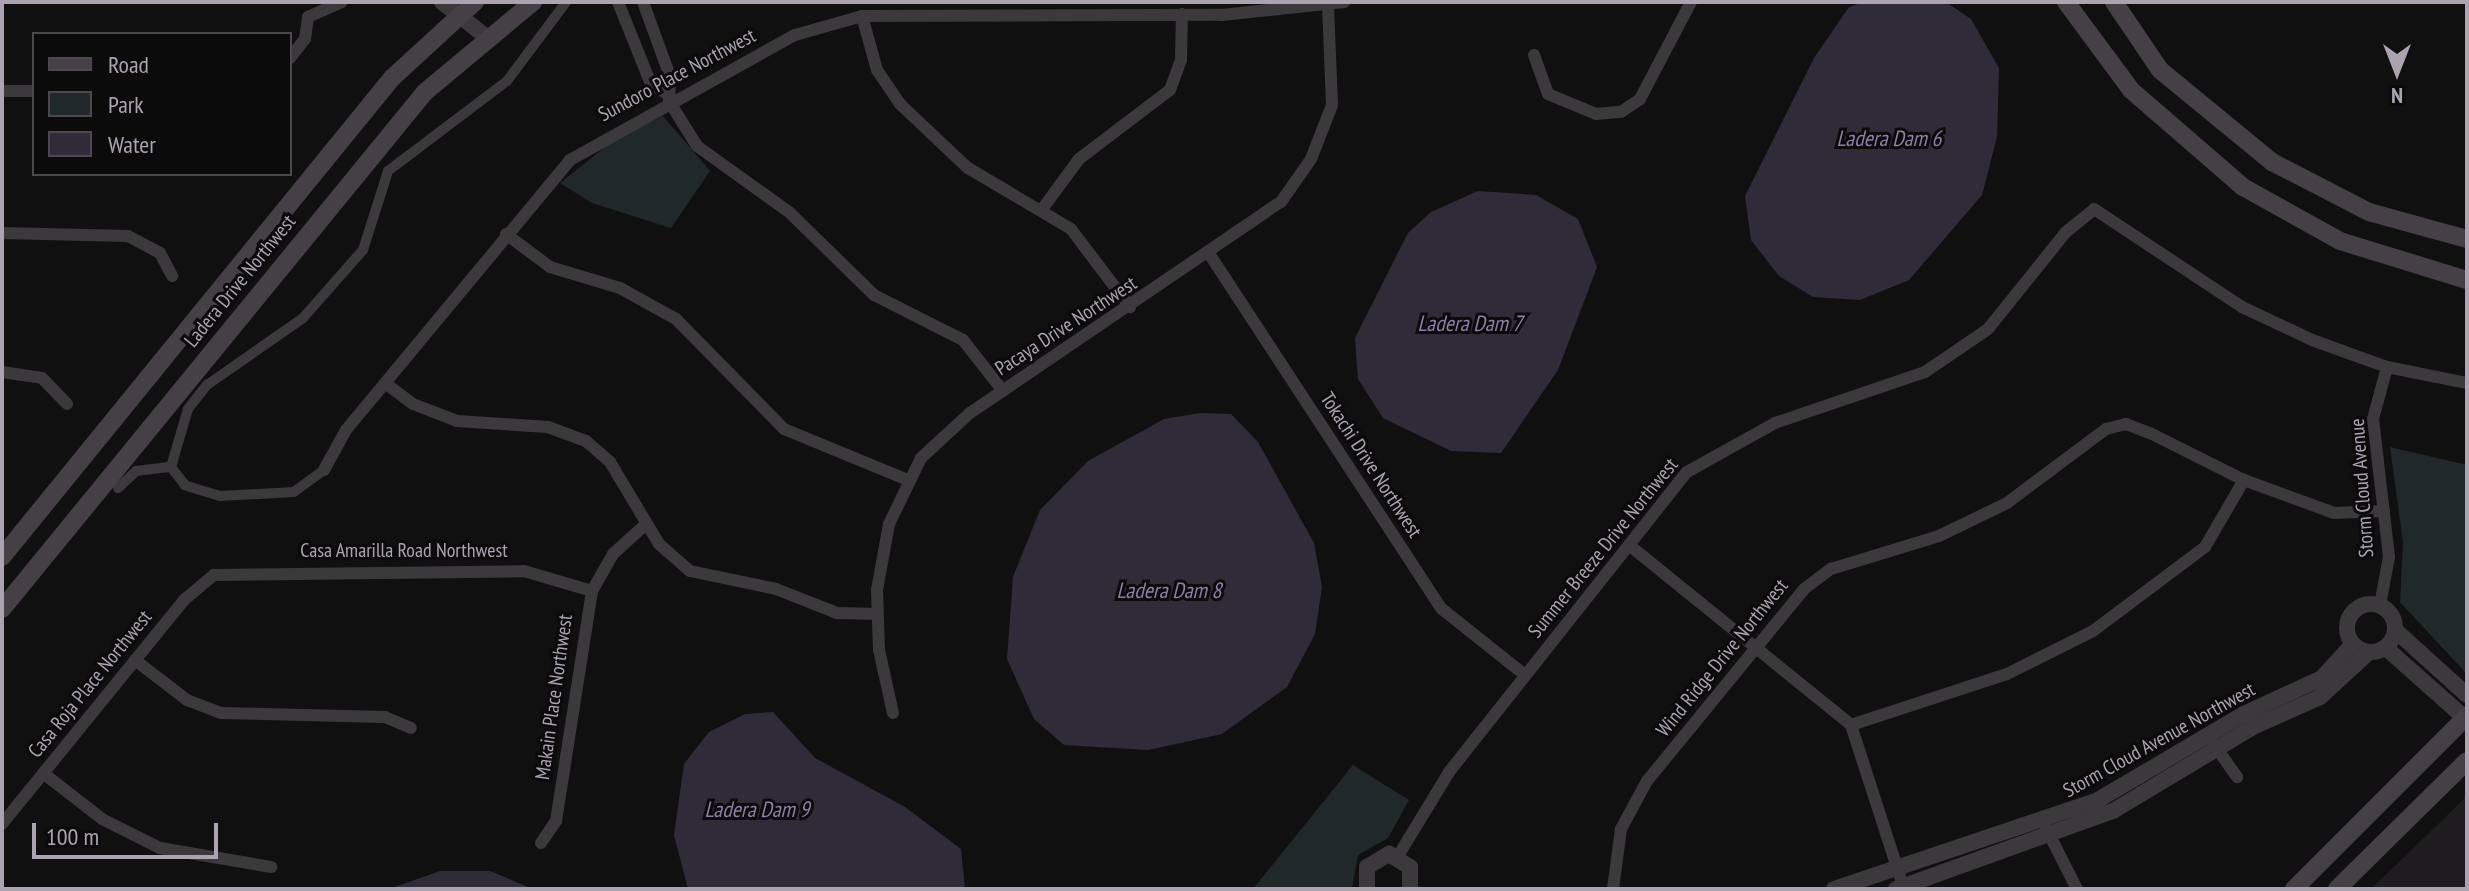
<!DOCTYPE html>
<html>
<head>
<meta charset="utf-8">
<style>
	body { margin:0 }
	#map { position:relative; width:2469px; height:891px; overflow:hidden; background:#111011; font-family:"PT Sans Narrow",sans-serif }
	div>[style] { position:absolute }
	.built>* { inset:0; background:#1e1c1e }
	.green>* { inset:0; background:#212829 }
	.water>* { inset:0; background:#302b39 }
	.pedestrian>* { height:10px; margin:-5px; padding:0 5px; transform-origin:5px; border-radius:5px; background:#3c393d }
	.minor>* { height:12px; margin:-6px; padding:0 6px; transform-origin:6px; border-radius:6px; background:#3c393d }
	.tertiary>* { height:16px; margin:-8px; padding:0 8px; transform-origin:8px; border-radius:8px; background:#3c393d }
	.tertiary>.ring { margin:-8px; padding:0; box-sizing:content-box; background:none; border:16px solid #3c393d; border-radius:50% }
	.secondary>* { height:18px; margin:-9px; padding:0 9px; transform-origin:9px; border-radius:9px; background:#444046 }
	span { translate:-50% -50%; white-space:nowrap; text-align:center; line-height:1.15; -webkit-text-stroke:6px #0c0b0c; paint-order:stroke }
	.street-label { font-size:20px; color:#aca3b1 }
	.water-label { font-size:22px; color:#8e7da9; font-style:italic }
	.frame { position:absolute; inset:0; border:4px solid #aca3b1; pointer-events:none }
	.legend { position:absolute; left:32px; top:32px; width:260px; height:144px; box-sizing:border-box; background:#0c0b0c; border:2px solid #4c484e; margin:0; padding:10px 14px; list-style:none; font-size:24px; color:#aca3b1 }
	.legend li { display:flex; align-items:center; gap:16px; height:40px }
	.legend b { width:40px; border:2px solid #4c484e }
	.north { position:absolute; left:2357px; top:32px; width:80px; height:80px; -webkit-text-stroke:6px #0c0b0c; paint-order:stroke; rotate:180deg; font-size:22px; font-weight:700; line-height:32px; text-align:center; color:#aca3b1 }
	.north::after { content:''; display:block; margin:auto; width:28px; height:36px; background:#aca3b1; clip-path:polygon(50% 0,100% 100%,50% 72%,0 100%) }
	.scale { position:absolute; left:32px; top:823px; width:186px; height:36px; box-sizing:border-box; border:4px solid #aca3b1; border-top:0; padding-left:10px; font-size:24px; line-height:28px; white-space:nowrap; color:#aca3b1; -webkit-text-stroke:6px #0c0b0c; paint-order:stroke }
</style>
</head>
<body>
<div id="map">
	<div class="built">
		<i style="clip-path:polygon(2467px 796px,2467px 889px,2371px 889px)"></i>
	</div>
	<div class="green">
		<i style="clip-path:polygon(663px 116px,710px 171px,671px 228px,592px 203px,560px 183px,614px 140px)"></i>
		<i style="clip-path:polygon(2390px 447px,2467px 465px,2466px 673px,2400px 602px,2403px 542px)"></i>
		<i style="clip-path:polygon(1353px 765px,1409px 800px,1388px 838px,1358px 855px,1352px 889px,1253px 889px)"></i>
	</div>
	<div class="water">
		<i style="clip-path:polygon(1864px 2px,1946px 2px,1971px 19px,1999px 68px,1997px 137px,1982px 195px,1909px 280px,1860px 300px,1813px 297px,1779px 276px,1751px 240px,1745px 196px,1814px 58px,1849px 7px)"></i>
		<i style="clip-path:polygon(1478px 191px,1536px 195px,1578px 219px,1597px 267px,1558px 370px,1501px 453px,1451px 451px,1383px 418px,1358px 379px,1355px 338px,1408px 233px,1431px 212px)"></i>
		<i style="clip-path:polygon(1200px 413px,1231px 414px,1258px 442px,1314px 543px,1322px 587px,1315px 634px,1287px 687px,1222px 734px,1148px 750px,1064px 745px,1034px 719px,1007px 659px,1013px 577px,1040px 510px,1088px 461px,1164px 419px)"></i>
		<i style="clip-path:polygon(773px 712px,815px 758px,905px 807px,961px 849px,965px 889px,688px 889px,674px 835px,684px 764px,709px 732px,745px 714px)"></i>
		<i style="clip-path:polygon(440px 871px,490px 871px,533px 889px,389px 889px)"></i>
	</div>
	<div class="pedestrian">
		<i style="left:324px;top:470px;width:37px;rotate:144deg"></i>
		<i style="left:294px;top:492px;width:74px;rotate:176.9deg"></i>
		<i style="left:220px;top:496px;width:37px;rotate:-163deg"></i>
		<i style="left:185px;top:485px;width:23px;rotate:-128deg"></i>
		<i style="left:171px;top:467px;width:60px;rotate:-73.7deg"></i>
		<i style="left:188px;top:409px;width:31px;rotate:-52deg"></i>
		<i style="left:207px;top:385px;width:117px;rotate:-34.9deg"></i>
		<i style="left:303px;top:318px;width:91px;rotate:-48.6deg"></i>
		<i style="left:363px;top:250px;width:83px;rotate:-72.4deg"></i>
		<i style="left:388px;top:171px;width:149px;rotate:-37.1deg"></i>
		<i style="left:507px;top:81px;width:99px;rotate:-53.2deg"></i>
		<i style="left:118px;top:488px;width:25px;rotate:-43deg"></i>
		<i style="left:136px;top:471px;width:35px;rotate:-7deg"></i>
	</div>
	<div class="minor">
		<i style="left:618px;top:2px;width:88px;rotate:68.1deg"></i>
		<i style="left:651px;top:84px;width:17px;rotate:31deg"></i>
		<i style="left:643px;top:2px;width:79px;rotate:70deg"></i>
		<i style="left:670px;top:76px;width:25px;rotate:92deg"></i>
		<i style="left:669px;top:101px;width:53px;rotate:58.1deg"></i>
		<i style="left:697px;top:146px;width:113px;rotate:35.7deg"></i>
		<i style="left:789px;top:212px;width:119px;rotate:44.3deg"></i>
		<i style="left:874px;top:295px;width:100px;rotate:26.8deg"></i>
		<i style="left:963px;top:340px;width:65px;rotate:51.9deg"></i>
		<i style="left:862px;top:16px;width:56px;rotate:74.5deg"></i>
		<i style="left:877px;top:70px;width:41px;rotate:55.9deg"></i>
		<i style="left:900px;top:104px;width:93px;rotate:43.3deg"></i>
		<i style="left:968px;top:168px;width:120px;rotate:30.6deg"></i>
		<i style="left:1071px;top:229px;width:98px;rotate:52.9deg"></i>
		<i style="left:1534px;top:55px;width:41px;rotate:70.3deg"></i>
		<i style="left:1548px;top:94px;width:52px;rotate:22.6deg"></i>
		<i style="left:1596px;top:114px;width:25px;rotate:-5deg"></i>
		<i style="left:1621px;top:112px;width:23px;rotate:-34deg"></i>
		<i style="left:1640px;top:99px;width:110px;rotate:-62.3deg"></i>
		<i style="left:290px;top:58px;width:24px;rotate:-52deg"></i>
		<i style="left:305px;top:39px;width:22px;rotate:-82deg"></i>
		<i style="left:308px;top:17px;width:37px;rotate:-24deg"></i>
		<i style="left:2px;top:91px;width:32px"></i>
		<i style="left:1043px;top:208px;width:61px;rotate:-53.7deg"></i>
		<i style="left:1079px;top:159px;width:114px;rotate:-37.2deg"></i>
		<i style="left:1170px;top:90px;width:32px;rotate:-70deg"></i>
		<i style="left:1181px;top:60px;width:46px;rotate:-88.8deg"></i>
		<i style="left:2px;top:233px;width:126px;rotate:1.4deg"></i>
		<i style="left:128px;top:236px;width:36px;rotate:28deg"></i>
		<i style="left:160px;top:253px;width:26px;rotate:62deg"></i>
		<i style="left:506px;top:234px;width:55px;rotate:36.9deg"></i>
		<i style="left:550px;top:267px;width:73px;rotate:16.7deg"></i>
		<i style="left:620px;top:288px;width:64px;rotate:29deg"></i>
		<i style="left:676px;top:319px;width:154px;rotate:45.5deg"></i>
		<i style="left:784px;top:429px;width:134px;rotate:22.4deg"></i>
		<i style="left:1210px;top:255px;width:423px;rotate:56.8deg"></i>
		<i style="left:1442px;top:609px;width:106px;rotate:38.5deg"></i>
		<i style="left:2px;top:372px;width:40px;rotate:8.5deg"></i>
		<i style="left:42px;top:378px;width:36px;rotate:46deg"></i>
		<i style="left:385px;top:383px;width:35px;rotate:37deg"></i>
		<i style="left:413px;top:404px;width:47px;rotate:21.1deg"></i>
		<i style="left:457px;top:421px;width:91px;rotate:3.8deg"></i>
		<i style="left:548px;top:427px;width:40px;rotate:20.2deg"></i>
		<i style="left:586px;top:441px;width:32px;rotate:41deg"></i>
		<i style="left:610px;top:462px;width:96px;rotate:59.1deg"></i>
		<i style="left:659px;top:544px;width:41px;rotate:41.1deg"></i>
		<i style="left:690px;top:571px;width:88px;rotate:11.8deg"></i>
		<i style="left:776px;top:589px;width:66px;rotate:21.5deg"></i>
		<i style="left:837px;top:613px;width:40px;rotate:1.4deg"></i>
		<i style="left:324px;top:470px;width:46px;rotate:-61.2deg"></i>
		<i style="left:346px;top:430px;width:351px;rotate:-50.3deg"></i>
		<i style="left:570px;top:160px;width:257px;rotate:-29.1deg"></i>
		<i style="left:795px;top:35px;width:70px;rotate:-15.8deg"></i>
		<i style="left:862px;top:16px;width:360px;rotate:-0.2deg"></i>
		<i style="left:1222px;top:15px;width:123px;rotate:-6.1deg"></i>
		<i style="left:1629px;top:545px;width:286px;rotate:39deg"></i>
		<i style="left:1851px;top:725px;width:172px;rotate:72.1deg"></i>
		<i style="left:2380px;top:605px;width:49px;rotate:-79.4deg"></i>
		<i style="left:2389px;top:557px;width:139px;rotate:-96.6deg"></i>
		<i style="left:2373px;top:419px;width:54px;rotate:-74.9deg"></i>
		<i style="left:135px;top:660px;width:66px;rotate:37.6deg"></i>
		<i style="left:187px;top:700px;width:36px;rotate:21deg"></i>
		<i style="left:221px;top:713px;width:164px;rotate:1.4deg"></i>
		<i style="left:385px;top:717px;width:28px;rotate:23deg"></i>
		<i style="left:893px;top:713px;width:65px;rotate:-102.5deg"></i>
		<i style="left:879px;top:650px;width:60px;rotate:-91.9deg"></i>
		<i style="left:877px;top:590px;width:67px;rotate:-79.7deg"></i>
		<i style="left:889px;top:524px;width:73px;rotate:-64.1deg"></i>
		<i style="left:921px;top:458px;width:67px;rotate:-42.6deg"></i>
		<i style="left:970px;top:413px;width:376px;rotate:-34.2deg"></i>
		<i style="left:1281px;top:202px;width:52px;rotate:-55.1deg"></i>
		<i style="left:1311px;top:159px;width:58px;rotate:-68.7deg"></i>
		<i style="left:1332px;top:105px;width:100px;rotate:-92.3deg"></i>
		<i style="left:1851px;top:725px;width:164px;rotate:-18.1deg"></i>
		<i style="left:2007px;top:674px;width:96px;rotate:-26.6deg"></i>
		<i style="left:2093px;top:631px;width:140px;rotate:-36.9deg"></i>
		<i style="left:2205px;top:547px;width:78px;rotate:-59.8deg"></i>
		<i style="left:2213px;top:743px;width:42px;rotate:54.8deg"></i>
		<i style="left:43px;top:773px;width:75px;rotate:37.9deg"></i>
		<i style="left:102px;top:819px;width:65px;rotate:26.6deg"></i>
		<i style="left:160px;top:848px;width:113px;rotate:9.7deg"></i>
		<i style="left:2px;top:824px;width:289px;rotate:-50.9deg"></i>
		<i style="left:184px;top:600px;width:39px;rotate:-40deg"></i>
		<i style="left:214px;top:575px;width:310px;rotate:-0.7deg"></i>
		<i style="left:524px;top:571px;width:71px;rotate:16.4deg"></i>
		<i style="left:2046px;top:828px;width:68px;rotate:63.1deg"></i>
		<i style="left:541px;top:843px;width:27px;rotate:-56deg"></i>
		<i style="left:556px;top:821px;width:233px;rotate:-81.1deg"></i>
		<i style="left:592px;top:591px;width:43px;rotate:-60.4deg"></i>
		<i style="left:613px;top:554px;width:45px;rotate:-42.3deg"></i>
		<i style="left:1398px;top:856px;width:98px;rotate:-58.7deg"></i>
		<i style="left:1449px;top:772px;width:383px;rotate:-51.6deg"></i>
		<i style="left:1687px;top:472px;width:101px;rotate:-29.1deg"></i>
		<i style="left:1775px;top:423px;width:158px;rotate:-18.8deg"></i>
		<i style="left:1925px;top:372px;width:76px;rotate:-34.3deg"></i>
		<i style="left:1988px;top:329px;width:124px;rotate:-51.2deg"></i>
		<i style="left:2066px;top:232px;width:36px;rotate:-39deg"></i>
		<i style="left:2094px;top:209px;width:178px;rotate:33.5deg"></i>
		<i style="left:2242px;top:307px;width:77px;rotate:25.2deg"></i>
		<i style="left:2312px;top:340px;width:80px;rotate:19.8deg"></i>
		<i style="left:2387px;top:367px;width:82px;rotate:11.3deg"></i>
		<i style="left:1613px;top:889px;width:61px;rotate:-82.4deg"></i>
		<i style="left:1621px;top:829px;width:55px;rotate:-61.6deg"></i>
		<i style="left:1647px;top:781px;width:248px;rotate:-50.7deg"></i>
		<i style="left:1804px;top:589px;width:34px;rotate:-37deg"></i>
		<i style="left:1831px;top:569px;width:113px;rotate:-17deg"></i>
		<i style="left:1939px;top:536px;width:76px;rotate:-25.9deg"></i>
		<i style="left:2007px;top:503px;width:124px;rotate:-36.8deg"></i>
		<i style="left:2106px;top:429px;width:21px;rotate:-14deg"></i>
		<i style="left:2126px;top:424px;width:26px;rotate:21deg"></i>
		<i style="left:2150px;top:433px;width:105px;rotate:26.6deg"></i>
		<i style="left:2244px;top:480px;width:96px;rotate:20.1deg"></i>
		<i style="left:2334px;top:513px;width:50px;rotate:-2.3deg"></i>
	</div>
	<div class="tertiary">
		<i style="left:442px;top:2px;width:55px;rotate:38.3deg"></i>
		<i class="ring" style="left:2347px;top:604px;width:32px;height:32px"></i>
		<i style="left:2395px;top:630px;width:97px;rotate:42.1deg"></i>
		<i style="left:2386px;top:648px;width:108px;rotate:41.6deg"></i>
		<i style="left:1367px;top:889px;width:22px;rotate:-90deg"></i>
		<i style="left:1367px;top:867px;width:26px;rotate:-31deg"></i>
		<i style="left:1389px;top:854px;width:25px;rotate:32deg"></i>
		<i style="left:1410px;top:867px;width:22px;rotate:90deg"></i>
		<i style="left:1834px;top:889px;width:279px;rotate:-18.6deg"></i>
		<i style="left:2098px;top:800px;width:169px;rotate:-30.5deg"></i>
		<i style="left:2244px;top:714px;width:86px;rotate:-24.8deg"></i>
		<i style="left:2322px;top:678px;width:45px;rotate:-47.7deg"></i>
		<i style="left:1896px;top:889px;width:231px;rotate:-19.8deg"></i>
		<i style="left:2113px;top:811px;width:163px;rotate:-31deg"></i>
		<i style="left:2253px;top:727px;width:73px;rotate:-24.1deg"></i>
		<i style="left:2320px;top:697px;width:65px;rotate:-42.5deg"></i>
	</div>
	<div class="secondary">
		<i style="left:2066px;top:2px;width:109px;rotate:53.5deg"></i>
		<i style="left:2131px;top:90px;width:148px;rotate:40.9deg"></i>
		<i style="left:2243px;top:187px;width:111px;rotate:29.1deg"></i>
		<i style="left:2340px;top:241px;width:133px;rotate:17.1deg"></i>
		<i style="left:2114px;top:2px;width:82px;rotate:55.9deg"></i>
		<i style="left:2160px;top:70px;width:145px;rotate:39.4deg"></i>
		<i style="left:2272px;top:162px;width:109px;rotate:27.3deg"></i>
		<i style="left:2369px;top:212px;width:102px;rotate:15.4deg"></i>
		<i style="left:2px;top:557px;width:618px;rotate:-50.85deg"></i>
		<i style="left:392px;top:78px;width:113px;rotate:-42.5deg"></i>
		<i style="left:2px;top:609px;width:668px;rotate:-50.71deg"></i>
		<i style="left:425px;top:92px;width:141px;rotate:-39.8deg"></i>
		<i style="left:2294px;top:889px;width:245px;rotate:-45deg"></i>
		<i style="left:2337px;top:889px;width:182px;rotate:-44.6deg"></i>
	</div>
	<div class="street-label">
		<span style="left:677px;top:75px;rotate:-28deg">Sundoro Place Northwest</span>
		<span style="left:240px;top:281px;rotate:-51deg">Ladera Drive Northwest</span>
		<span style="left:1066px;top:326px;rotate:-33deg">Pacaya Drive Northwest</span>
		<span style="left:1371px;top:465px;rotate:57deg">Tokachi Drive Northwest</span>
		<span style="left:2362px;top:488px;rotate:-94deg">Storm Cloud Avenue</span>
		<span style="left:1603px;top:548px;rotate:-51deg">Summer Breeze Drive Northwest</span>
		<span style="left:404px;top:550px">Casa Amarilla Road Northwest</span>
		<span style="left:1722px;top:658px;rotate:-51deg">Wind Ridge Drive Northwest</span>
		<span style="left:90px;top:684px;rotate:-51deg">Casa Roja Place Northwest</span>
		<span style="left:554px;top:697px;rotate:-82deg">Makain Place Northwest</span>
		<span style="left:2159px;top:740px;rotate:-29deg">Storm Cloud Avenue Northwest</span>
	</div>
	<div class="water-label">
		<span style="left:1889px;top:139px">Ladera Dam 6</span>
		<span style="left:1470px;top:324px">Ladera Dam 7</span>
		<span style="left:1169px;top:591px">Ladera Dam 8</span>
		<span style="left:757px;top:810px">Ladera Dam 9</span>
	</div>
	<div class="frame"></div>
	<ul class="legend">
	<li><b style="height:10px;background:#444046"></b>Road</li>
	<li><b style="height:22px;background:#212829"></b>Park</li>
	<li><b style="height:22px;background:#302b39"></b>Water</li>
	</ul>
	<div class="north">N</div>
	<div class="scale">100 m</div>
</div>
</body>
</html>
